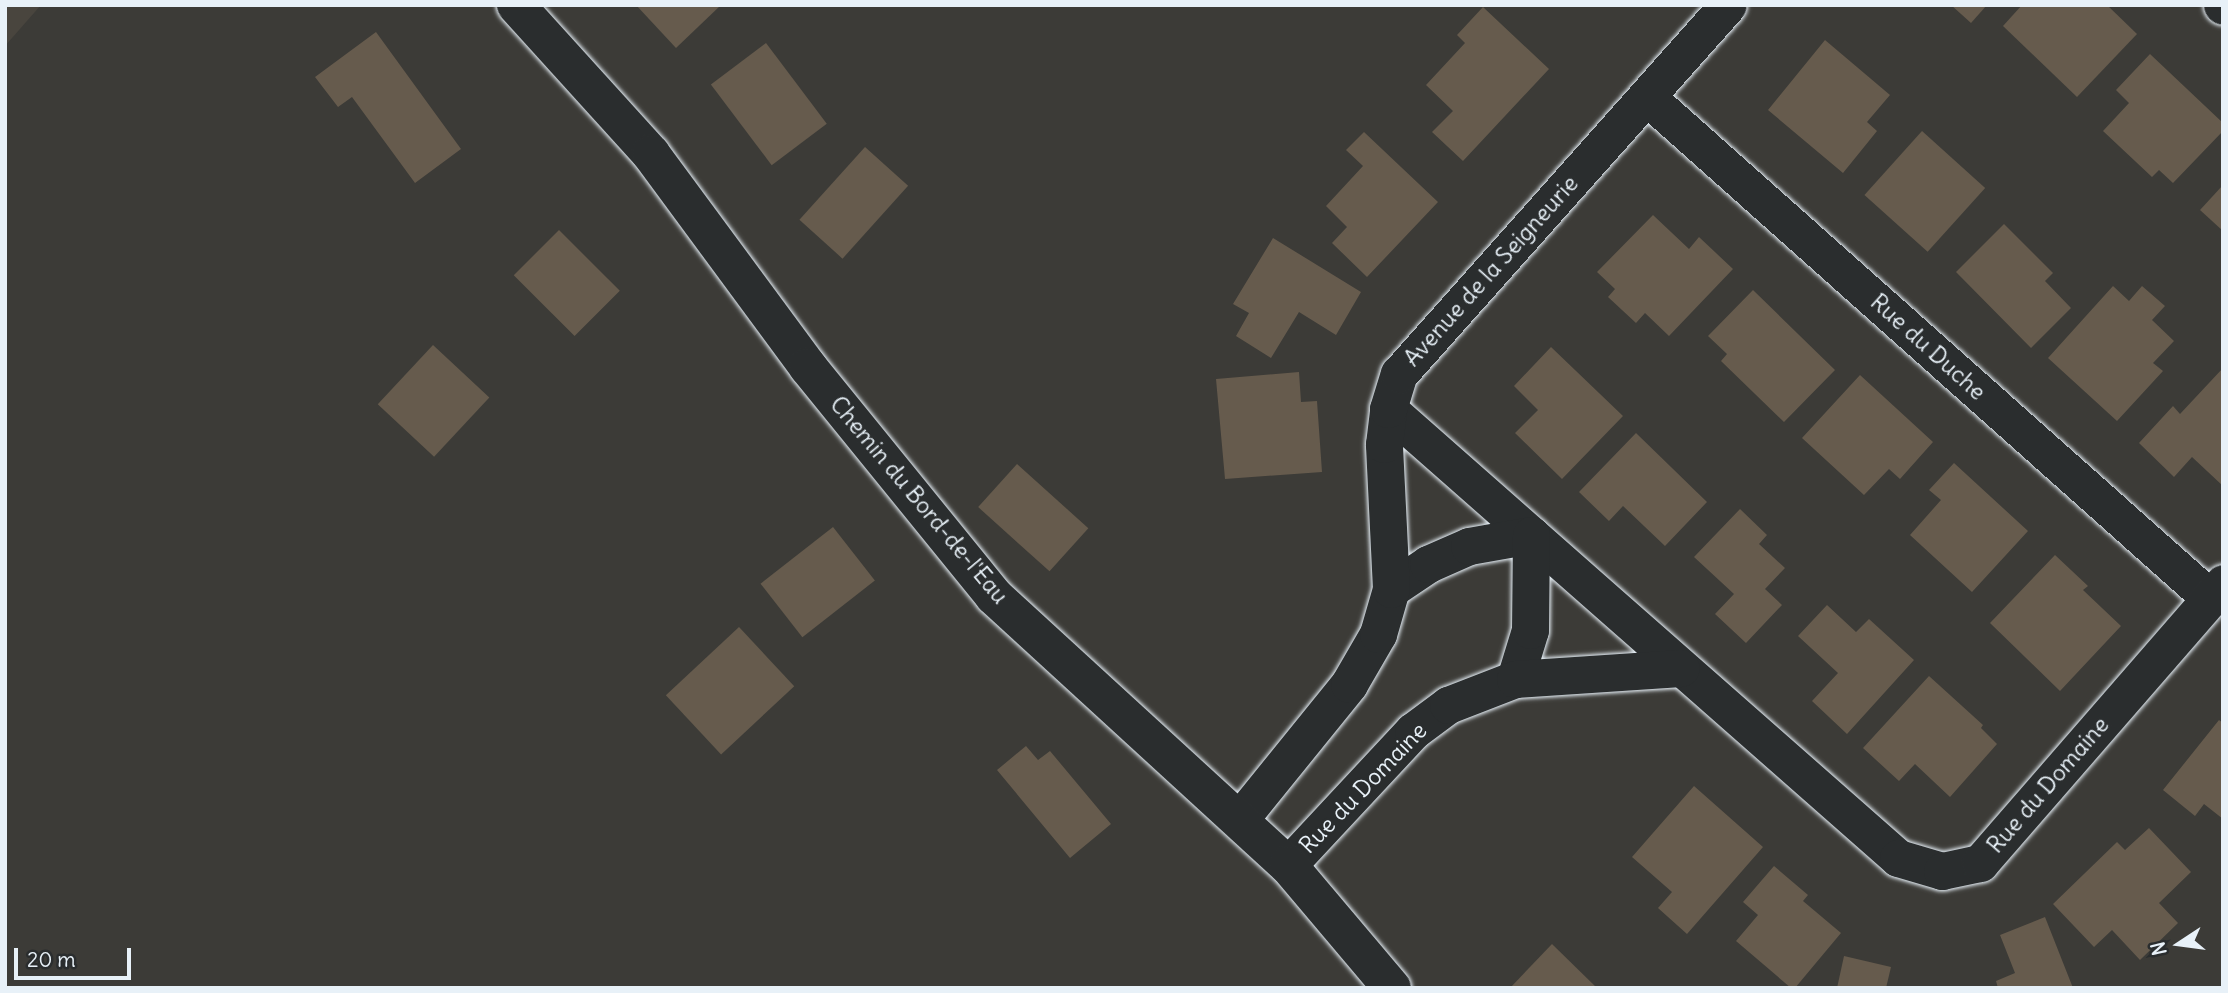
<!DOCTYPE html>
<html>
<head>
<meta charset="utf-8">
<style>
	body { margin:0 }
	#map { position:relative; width:2228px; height:993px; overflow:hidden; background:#3c3b37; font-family:Delius,sans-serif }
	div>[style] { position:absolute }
	.built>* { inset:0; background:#49453e }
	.building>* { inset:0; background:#665b4d; transform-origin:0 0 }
	.roads { filter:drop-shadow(0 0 2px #e8f1f8) drop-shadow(0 0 2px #e8f1f8) }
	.street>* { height:37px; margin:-18.5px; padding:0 18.5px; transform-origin:18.5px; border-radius:18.5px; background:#2a2d2e }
	.secondary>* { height:38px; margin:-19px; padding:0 19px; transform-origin:19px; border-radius:19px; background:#2a2d2e }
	span { translate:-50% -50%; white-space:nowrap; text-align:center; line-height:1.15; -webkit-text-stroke:5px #2a2d2e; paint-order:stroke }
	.street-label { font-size:23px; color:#e8f1f8 }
	.frame { position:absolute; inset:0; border:7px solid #e8f1f8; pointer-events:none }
	.north { position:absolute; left:2144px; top:909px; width:70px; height:70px; -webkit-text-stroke:5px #2a2d2e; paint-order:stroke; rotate:257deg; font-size:19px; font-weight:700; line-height:28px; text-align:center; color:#e8f1f8 }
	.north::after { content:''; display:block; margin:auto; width:24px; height:32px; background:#e8f1f8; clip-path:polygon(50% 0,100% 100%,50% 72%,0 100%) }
	.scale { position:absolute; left:14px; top:948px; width:117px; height:32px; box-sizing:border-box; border:4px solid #e8f1f8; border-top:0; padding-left:9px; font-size:21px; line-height:24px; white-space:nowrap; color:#e8f1f8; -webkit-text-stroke:5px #2a2d2e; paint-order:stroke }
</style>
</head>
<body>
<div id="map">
	<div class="built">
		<i style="clip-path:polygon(5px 5px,41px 5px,5px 46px)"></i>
	</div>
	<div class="building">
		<i style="clip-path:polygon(636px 5px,721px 5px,676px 48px)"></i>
		<i style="clip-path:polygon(1951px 5px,1987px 5px,1971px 23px)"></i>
		<i style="clip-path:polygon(2022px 5px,2107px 5px,2137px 34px,2077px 97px,2003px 26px)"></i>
		<i style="clip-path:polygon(1483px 7px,1549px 69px,1463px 161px,1432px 132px,1453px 111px,1426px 85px,1465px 43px,1457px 35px)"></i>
		<i style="clip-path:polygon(376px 32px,461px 149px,415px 183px,352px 97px,338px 107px,315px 77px)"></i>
		<i style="clip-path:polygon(1825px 40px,1890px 95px,1867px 122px,1877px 131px,1843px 173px,1768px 110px)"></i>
		<i style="left:766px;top:43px;width:101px;height:69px;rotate:53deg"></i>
		<i style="clip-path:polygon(2150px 54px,2223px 123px,2223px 131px,2173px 183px,2159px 170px,2152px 177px,2103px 131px,2129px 103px,2116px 90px)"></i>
		<i style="left:1922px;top:131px;width:85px;height:86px;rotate:42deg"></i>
		<i style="clip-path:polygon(1364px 132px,1438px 202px,1367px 277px,1332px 243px,1347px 227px,1326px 206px,1363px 166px,1346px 150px)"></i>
		<i style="left:865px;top:147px;width:58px;height:98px;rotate:42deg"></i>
		<i style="clip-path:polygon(2223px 185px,2223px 231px,2200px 210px)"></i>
		<i style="clip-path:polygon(1653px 215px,1689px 249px,1699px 237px,1733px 269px,1669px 336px,1645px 313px,1636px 323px,1608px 297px,1615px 289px,1597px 272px)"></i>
		<i style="clip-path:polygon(2004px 224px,2053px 273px,2045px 281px,2071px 308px,2031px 348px,1956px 272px)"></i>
		<i style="left:559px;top:230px;width:86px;height:64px;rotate:45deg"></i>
		<i style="clip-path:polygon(1273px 238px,1361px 292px,1336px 335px,1299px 312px,1271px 358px,1236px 336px,1249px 313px,1233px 304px)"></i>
		<i style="clip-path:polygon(2113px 286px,2129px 301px,2142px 286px,2165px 306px,2152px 320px,2174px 341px,2153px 363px,2163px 371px,2117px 421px,2048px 358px)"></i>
		<i style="clip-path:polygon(1753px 290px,1835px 370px,1784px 422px,1721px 361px,1727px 354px,1708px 336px)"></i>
		<i style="left:433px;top:345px;width:77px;height:81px;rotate:43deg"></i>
		<i style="clip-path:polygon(1551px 347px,1623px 416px,1562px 479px,1515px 433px,1538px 410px,1514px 386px)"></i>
		<i style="clip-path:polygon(2223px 368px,2223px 486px,2192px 457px,2174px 477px,2139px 443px,2173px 406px,2180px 414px)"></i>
		<i style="clip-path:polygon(1299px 372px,1301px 402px,1317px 401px,1322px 472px,1225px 479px,1216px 379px)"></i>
		<i style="clip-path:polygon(1860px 375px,1933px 442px,1900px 479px,1889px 469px,1864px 495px,1802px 438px)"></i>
		<i style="clip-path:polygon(1636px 433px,1707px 502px,1665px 546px,1623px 506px,1609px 521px,1579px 492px)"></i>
		<i style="clip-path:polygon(1954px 463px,2028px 531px,1972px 592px,1910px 535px,1941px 500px,1929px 490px)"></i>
		<i style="left:1017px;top:464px;width:96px;height:58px;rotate:42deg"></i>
		<i style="clip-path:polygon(1740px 509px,1767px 535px,1759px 544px,1785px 568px,1765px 589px,1782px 605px,1746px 643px,1715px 614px,1734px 594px,1694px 557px)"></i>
		<i style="left:833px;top:527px;width:68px;height:92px;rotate:52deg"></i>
		<i style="clip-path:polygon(2055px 555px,2088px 586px,2083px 590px,2121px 626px,2060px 691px,1990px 623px)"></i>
		<i style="clip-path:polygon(1827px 605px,1856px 632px,1869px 619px,1914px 660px,1847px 734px,1812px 701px,1838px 673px,1798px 636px)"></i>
		<i style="left:739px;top:627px;width:81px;height:100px;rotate:47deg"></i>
		<i style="clip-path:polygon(1929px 676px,1983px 725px,1981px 728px,1997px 744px,1950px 797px,1915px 764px,1899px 781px,1863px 748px)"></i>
		<i style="clip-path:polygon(2219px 720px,2223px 723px,2223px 819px,2204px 804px,2195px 816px,2163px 790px)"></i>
		<i style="clip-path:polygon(1026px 746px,1038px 760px,1050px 751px,1111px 824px,1070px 858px,997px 770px)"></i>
		<i style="clip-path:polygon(1694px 786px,1763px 847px,1687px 934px,1658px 908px,1672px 892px,1632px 857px)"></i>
		<i style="clip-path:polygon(2149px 828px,2191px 872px,2159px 903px,2178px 923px,2140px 960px,2112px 930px,2094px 947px,2053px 904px,2117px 842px,2125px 850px)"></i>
		<i style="clip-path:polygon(1774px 866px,1808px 895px,1803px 901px,1841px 933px,1795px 988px,1791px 988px,1736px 941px,1758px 915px,1743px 902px)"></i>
		<i style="clip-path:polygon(2045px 917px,2073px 988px,1998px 988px,1996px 981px,2015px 973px,2000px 935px)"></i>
		<i style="clip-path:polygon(1552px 944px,1597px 988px,1510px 988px)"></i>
		<i style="clip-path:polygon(1844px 956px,1891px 967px,1886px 988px,1837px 988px)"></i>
	</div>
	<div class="roads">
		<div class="street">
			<i style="left:2222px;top:5px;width:1px;rotate:45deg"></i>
			<i style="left:1647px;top:97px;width:754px;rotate:41.67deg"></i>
			<i style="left:1388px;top:409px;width:679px;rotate:41.36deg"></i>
			<i style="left:1898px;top:858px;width:46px;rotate:16.5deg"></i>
			<i style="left:1942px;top:871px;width:39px;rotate:-12deg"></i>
			<i style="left:1980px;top:863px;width:371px;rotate:-49deg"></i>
			<i style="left:1391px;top:589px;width:45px;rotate:-34deg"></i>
			<i style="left:1428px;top:564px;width:45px;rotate:-23.7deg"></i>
			<i style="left:1469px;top:546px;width:63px;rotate:-10.1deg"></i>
			<i style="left:1515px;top:679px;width:51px;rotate:-73deg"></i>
			<i style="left:1530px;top:630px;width:95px;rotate:-89.4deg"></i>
			<i style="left:1239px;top:820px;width:175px;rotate:-51deg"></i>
			<i style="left:1349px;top:684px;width:58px;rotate:-59.9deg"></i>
			<i style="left:1378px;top:634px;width:47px;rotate:-73.9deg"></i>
			<i style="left:1391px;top:589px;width:145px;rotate:-92.8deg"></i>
			<i style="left:1384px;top:444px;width:35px;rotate:-83deg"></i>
			<i style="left:1388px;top:409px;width:37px;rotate:-73deg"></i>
			<i style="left:1399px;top:374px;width:494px;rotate:-48.3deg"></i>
			<i style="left:1288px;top:865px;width:183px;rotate:-47deg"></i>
			<i style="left:1413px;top:731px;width:44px;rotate:-36.6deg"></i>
			<i style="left:1448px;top:705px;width:72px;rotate:-21.2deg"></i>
			<i style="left:1515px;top:679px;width:166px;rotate:-3.8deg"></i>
		</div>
		<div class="secondary">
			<i style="left:516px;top:5px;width:201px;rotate:47.8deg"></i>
			<i style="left:651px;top:154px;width:265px;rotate:53.6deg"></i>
			<i style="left:808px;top:367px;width:295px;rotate:50.9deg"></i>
			<i style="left:994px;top:596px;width:398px;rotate:42.5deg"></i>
			<i style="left:1288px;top:865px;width:161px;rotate:49.8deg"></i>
		</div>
	</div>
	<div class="street-label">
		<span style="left:1491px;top:271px;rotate:-48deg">Avenue de la Seigneurie</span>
		<span style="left:1928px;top:347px;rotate:42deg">Rue du Duche</span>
		<span style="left:919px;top:500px;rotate:50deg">Chemin du Bord-de-l'Eau</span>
		<span style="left:2048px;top:785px;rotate:-49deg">Rue du Domaine</span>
		<span style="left:1363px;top:788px;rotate:-46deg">Rue du Domaine</span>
	</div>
	<div class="frame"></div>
	<div class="north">N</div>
	<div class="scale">20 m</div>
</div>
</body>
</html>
